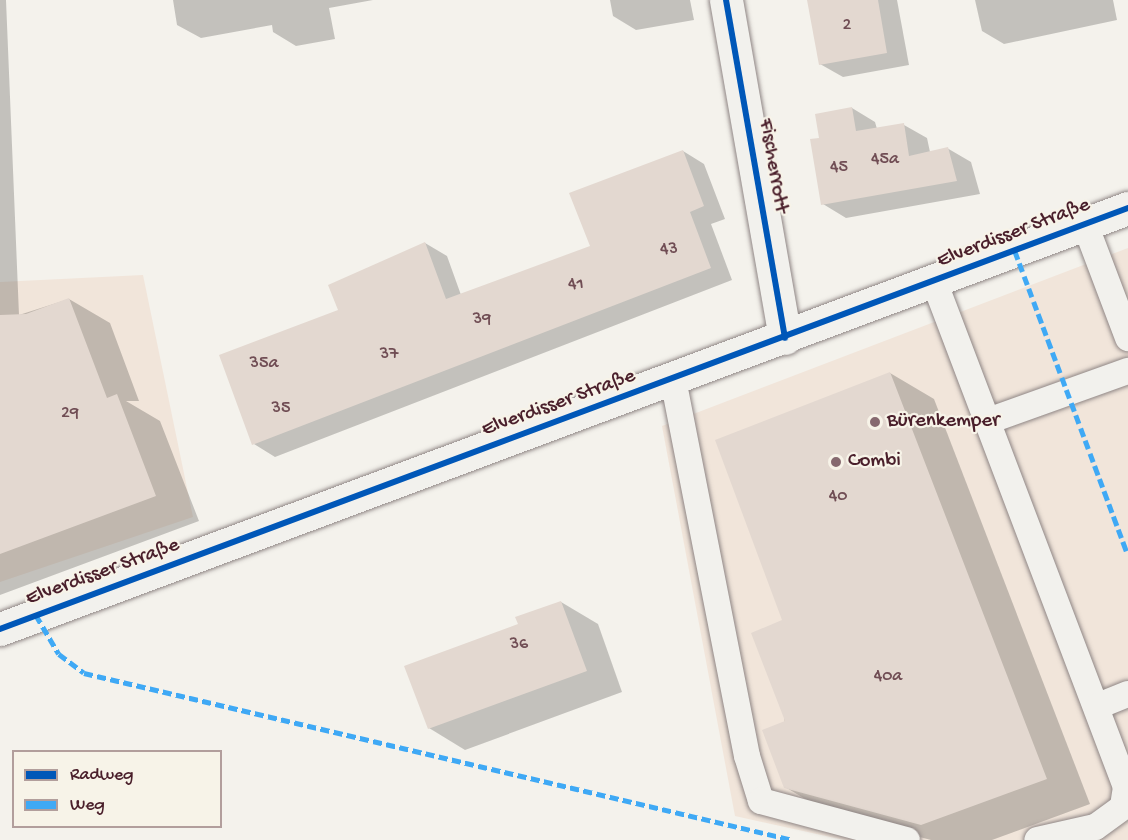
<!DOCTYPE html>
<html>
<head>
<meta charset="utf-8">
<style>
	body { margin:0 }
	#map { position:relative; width:1128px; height:840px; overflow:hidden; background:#f4f2ec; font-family:"Gochi Hand",sans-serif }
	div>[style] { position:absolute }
	.built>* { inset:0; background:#f1e5da }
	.shadow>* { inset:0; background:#0003 }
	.building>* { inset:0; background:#e3d8d0 }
	.roads { filter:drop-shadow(0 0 2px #8f8685) drop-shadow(0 0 2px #8f8685) }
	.service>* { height:26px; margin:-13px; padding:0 13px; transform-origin:13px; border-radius:13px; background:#f2f1ed }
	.minor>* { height:33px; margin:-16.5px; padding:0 16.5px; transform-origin:16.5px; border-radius:16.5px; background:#f2f1ed }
	.tertiary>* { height:33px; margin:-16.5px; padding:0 16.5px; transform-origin:16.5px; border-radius:16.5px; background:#f2f1ed }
	.quiet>* { height:4.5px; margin-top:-2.25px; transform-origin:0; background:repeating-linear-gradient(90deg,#3fa9f5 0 9px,transparent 0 13.5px) }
	.cycleway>* { height:6px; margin:-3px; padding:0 3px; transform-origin:3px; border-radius:3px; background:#0057b8 }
	.dots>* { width:16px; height:16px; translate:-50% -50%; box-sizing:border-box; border:3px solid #f7f3e8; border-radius:50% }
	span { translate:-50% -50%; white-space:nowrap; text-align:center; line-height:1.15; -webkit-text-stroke:4.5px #f7f3e8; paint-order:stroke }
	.number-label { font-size:18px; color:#704d54 }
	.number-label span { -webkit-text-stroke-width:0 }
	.street-label { font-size:21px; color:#4a1f2b }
	.poi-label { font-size:21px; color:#4a1f2b }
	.left { translate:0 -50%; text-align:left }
	.legend { position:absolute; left:12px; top:750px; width:210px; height:78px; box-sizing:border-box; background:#f7f3e8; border:2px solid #b29e9c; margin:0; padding:8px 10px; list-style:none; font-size:18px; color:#4a1f2b }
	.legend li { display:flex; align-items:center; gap:12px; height:30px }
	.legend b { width:30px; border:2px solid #b29e9c }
</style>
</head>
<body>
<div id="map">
	<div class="built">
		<i style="clip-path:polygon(1128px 248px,1128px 840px,844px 840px,735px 816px,662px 426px)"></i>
		<i style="clip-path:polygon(143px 275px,193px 517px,0 582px,0 282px)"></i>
	</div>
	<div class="shadow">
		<i style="clip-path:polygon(0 0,6px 0,19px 315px,69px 299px,110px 323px,139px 401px,126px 401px,160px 421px,199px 521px,0 595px)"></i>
		<i style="clip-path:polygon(173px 0,373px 0,329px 8px,335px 39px,296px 46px,273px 32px,272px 25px,201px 38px,177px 25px)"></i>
		<i style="clip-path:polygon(610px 0,690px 0,694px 20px,636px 30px,613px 16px)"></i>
		<i style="clip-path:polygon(808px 0,897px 0,909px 65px,843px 77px,820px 64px)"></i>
		<i style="clip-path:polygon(975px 0,1113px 0,1117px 20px,1004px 44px,982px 31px)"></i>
		<i style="clip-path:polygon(852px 108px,875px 122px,877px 129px,904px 125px,927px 138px,930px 152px,947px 148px,971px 162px,980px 194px,846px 218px,823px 204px,821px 139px)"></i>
		<i style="clip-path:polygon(683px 151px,704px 164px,725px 219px,711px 224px,732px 280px,275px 457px,254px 444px,340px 311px,425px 243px,447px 256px,461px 295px,592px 247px)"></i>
		<i style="clip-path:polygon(890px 373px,934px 399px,1090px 804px,992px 840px,931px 840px,829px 813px,785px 787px,784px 621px)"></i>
		<i style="clip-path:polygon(561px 602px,598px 624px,622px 692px,465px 750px,429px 728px)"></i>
	</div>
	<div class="building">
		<i style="clip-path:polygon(807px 0,878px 0,887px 53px,819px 65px)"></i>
		<i style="clip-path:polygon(852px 107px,856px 131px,904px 123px,909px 156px,948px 147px,957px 181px,821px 205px,810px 139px,819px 138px,815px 114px)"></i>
		<i style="clip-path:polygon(683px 150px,704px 206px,690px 212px,711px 268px,252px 445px,219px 355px,338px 310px,328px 285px,425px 242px,446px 299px,590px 246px,569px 193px)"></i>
		<i style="clip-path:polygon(69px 298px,107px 398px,117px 394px,156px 496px,0 554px,0 315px,26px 314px)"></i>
		<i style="clip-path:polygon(890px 372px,1047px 779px,921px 825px,784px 788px,762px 730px,785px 721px,751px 633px,782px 620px,715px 440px)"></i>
		<i style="clip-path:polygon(561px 601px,587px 671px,428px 729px,404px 666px,518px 624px,515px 617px)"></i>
	</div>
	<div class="roads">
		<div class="service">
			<i style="left:1085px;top:224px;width:122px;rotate:69.3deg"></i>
			<i style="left:934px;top:281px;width:541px;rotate:69.22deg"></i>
			<i style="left:1126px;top:787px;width:20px;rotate:99deg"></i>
			<i style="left:1123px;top:807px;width:34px;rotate:144deg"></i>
			<i style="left:1095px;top:827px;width:59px;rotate:167.4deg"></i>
			<i style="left:673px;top:379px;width:384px;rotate:78.9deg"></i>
			<i style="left:747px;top:756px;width:47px;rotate:72.7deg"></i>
			<i style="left:761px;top:801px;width:151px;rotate:15deg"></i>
			<i style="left:988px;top:421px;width:149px;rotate:-19.7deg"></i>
			<i style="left:1098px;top:706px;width:32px;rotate:-22deg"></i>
		</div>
		<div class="minor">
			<i style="left:726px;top:0;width:343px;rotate:80.1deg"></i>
		</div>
		<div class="tertiary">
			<i style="left:0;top:629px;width:1204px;rotate:-20.47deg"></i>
		</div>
	</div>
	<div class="quiet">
		<i style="left:1015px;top:251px;width:324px;rotate:69.6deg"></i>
		<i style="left:36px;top:615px;width:45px;rotate:59.5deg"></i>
		<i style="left:59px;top:654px;width:31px;rotate:37deg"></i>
		<i style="left:84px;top:673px;width:728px;rotate:13.25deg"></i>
	</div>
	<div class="cycleway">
		<i style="left:726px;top:0;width:343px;rotate:80.1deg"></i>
		<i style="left:0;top:629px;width:1204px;rotate:-20.47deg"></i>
	</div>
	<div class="dots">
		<i style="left:875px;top:422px;background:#86696f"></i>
		<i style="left:836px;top:462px;background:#86696f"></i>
	</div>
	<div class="number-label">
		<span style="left:847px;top:26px">2</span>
		<span style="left:885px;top:160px">45a</span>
		<span style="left:839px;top:168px">45</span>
		<span style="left:669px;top:250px">43</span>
		<span style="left:576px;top:285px">41</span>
		<span style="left:482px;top:320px">39</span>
		<span style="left:389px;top:355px">37</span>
		<span style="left:264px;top:364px">35a</span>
		<span style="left:281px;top:409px">35</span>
		<span style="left:70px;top:414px">29</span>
		<span style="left:838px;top:497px">40</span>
		<span style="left:519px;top:645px">36</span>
		<span style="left:888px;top:677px">40a</span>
	</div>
	<div class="street-label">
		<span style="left:772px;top:166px;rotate:80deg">Fischerrott</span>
		<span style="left:1014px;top:234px;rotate:-21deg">Elverdisser Straße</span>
		<span style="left:559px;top:404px;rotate:-20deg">Elverdisser Straße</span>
		<span style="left:103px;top:573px;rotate:-20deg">Elverdisser Straße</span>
	</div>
	<div class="poi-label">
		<span class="left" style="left:887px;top:422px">Bürenkemper</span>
		<span class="left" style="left:848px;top:462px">Combi</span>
	</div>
	<ul class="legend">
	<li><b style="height:8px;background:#0057b8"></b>Radweg</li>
	<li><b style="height:8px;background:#3fa9f5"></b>Weg</li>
	</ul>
</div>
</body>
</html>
